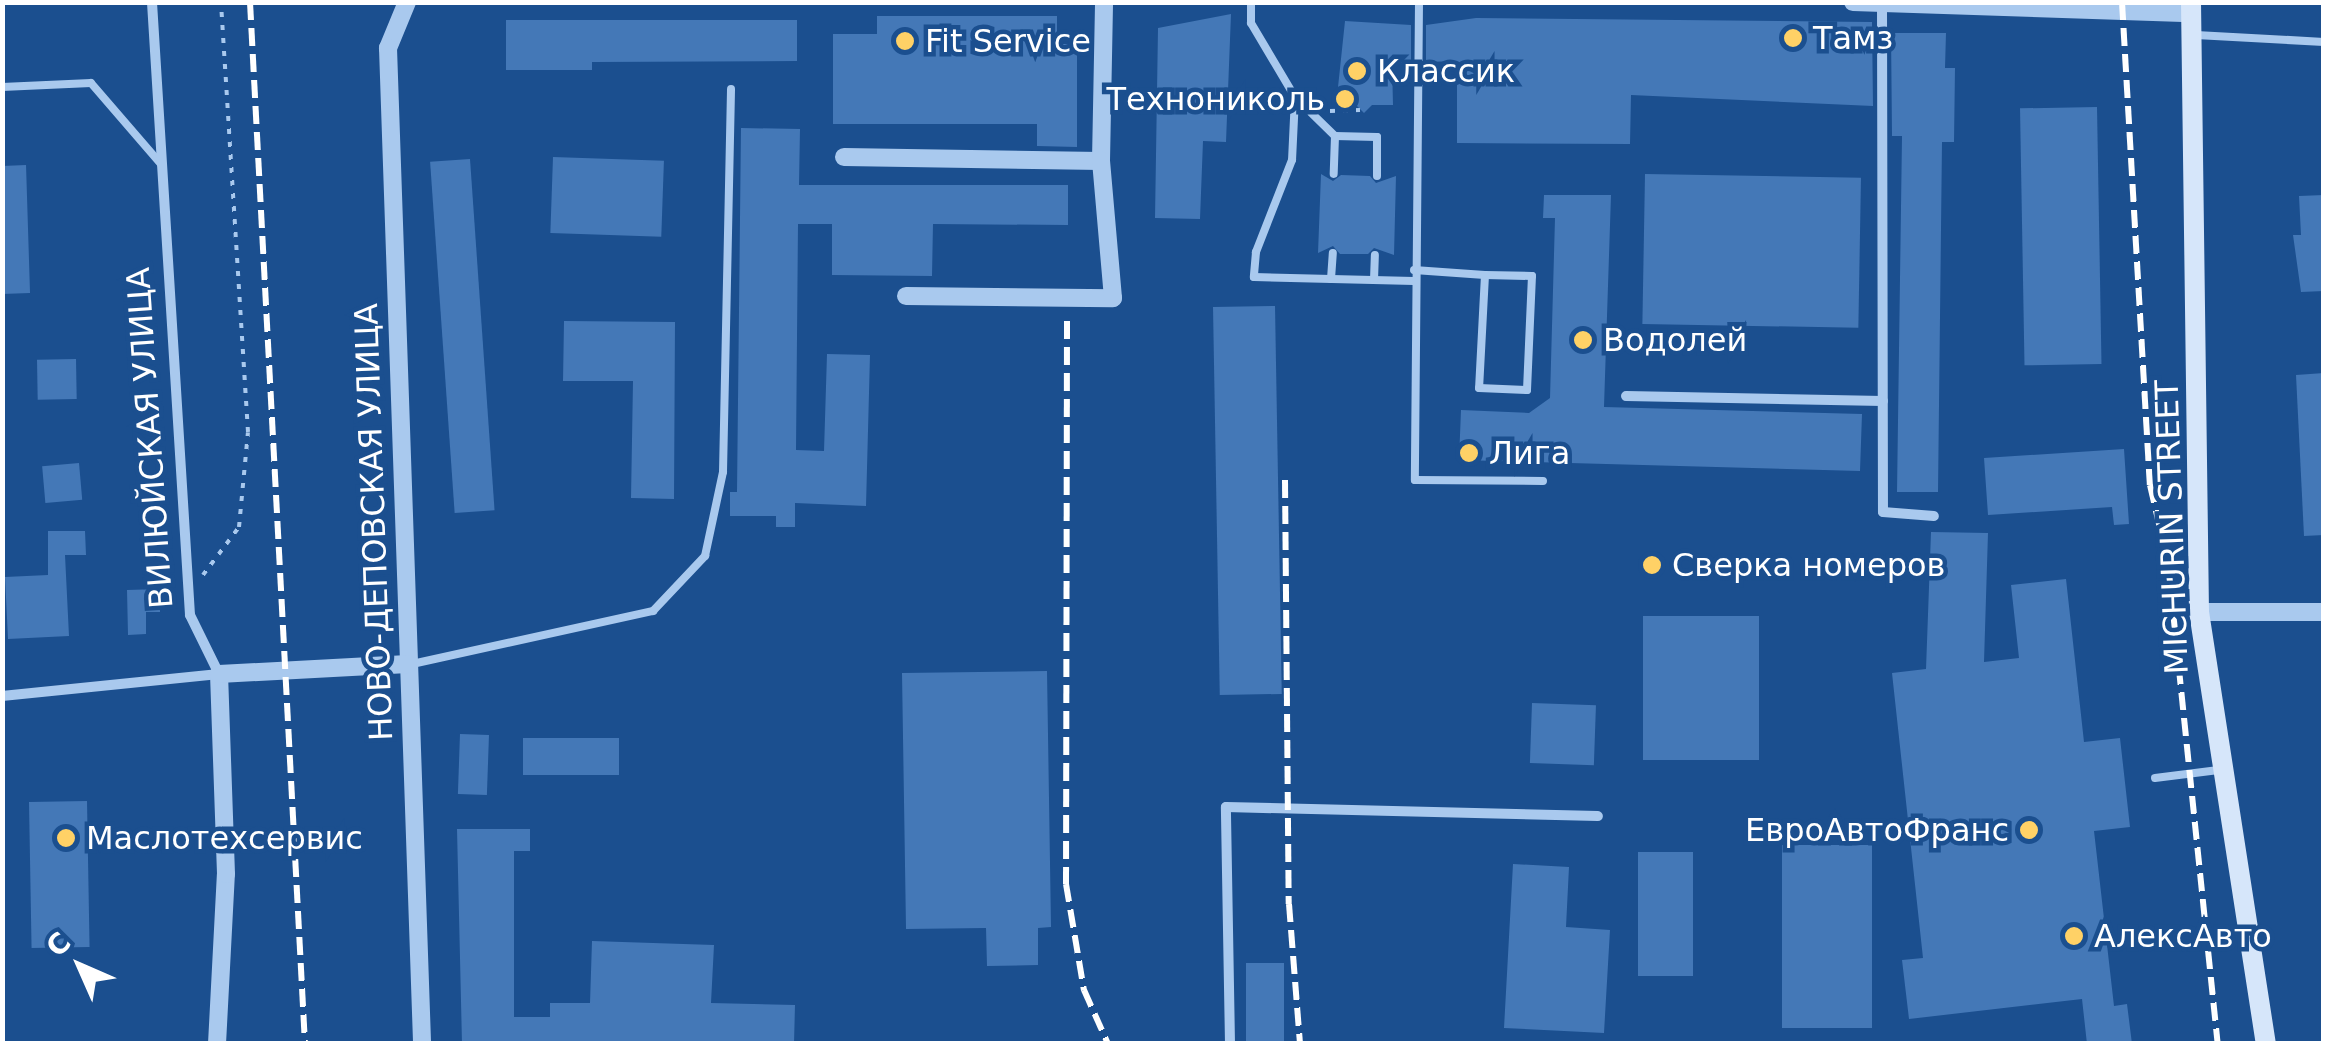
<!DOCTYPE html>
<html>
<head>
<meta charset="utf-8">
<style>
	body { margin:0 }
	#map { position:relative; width:2326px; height:1046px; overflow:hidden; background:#1b4f8f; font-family:"DejaVu Sans",sans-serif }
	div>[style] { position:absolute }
	.building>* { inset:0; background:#4478b7; transform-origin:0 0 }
	.path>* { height:4px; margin-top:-2px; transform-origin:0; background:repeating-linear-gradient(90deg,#a9c9ee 0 5px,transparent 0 13px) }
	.service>* { height:8px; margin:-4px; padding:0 4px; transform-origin:4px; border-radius:4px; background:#a9c9ee }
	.minor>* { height:10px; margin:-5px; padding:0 5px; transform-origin:5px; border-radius:5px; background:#a9c9ee }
	.tertiary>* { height:18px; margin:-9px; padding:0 9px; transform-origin:9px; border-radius:9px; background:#a9c9ee }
	.secondary>* { height:20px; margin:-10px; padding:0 10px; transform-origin:10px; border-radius:10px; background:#d6e6fa }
	.rail>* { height:6px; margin-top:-3px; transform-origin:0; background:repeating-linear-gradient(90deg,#fff 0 18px,transparent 0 26px) }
	.dots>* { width:28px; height:28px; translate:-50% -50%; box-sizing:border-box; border:5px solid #1b4f8f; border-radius:50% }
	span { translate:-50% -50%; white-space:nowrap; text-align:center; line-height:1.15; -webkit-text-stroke:9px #1b4f8f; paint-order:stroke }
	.poi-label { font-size:32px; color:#fff }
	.left { translate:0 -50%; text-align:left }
	.right { translate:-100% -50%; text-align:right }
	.street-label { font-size:32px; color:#fff }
	.frame { position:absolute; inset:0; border:5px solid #fff; pointer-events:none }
	.north { position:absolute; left:30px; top:916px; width:100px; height:100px; -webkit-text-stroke:8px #1b4f8f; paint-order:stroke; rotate:315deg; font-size:28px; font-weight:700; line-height:40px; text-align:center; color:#fff }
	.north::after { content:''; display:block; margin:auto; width:35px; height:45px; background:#fff; clip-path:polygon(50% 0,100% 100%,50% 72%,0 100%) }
</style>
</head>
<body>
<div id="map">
	<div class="building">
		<i style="clip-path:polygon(1231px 14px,1226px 142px,1203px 141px,1200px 219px,1155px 218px,1158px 28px)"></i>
		<i style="clip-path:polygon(877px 16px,1057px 16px,1057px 44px,1077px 44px,1077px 147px,1037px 146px,1037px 124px,833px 124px,833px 34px,877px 34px)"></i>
		<i style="clip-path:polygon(1476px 18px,1872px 22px,1873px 106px,1631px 95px,1630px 144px,1457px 143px,1457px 61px,1426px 62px,1426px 25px)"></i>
		<i style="clip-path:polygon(506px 20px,797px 20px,797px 61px,592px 62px,592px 70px,506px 70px)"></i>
		<i style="clip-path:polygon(1345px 21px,1411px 25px,1411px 63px,1392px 63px,1393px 105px,1372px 105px,1364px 113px,1356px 105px,1336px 106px)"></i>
		<i style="clip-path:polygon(1891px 33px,1946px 33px,1945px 68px,1955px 68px,1954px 142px,1942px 142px,1938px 492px,1897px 492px,1902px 136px,1892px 136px)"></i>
		<i style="left:2097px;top:107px;width:257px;height:77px;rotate:89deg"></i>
		<i style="clip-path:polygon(741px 128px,800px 129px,799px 185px,1068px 185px,1068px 225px,933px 224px,932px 276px,832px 275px,832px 224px,798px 224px,796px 450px,824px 451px,827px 354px,870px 355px,866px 506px,795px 503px,795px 527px,776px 527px,776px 516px,730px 516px,730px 492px,737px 492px)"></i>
		<i style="left:553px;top:157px;width:111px;height:76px;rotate:2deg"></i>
		<i style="left:470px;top:159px;width:352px;height:40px;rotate:86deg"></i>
		<i style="clip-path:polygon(26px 165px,30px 293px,2px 294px,2px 166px)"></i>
		<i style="clip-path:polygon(1321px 174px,1333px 181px,1341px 175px,1370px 176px,1376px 183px,1396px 176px,1394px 255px,1374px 248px,1368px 254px,1340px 254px,1333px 246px,1318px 253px)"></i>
		<i style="left:1645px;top:174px;width:216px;height:150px;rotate:1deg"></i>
		<i style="clip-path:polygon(1544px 195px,1611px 195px,1604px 407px,1862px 414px,1860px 471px,1459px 460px,1461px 410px,1529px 413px,1550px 398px,1555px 218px,1543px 218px)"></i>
		<i style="clip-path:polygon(2324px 195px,2324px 291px,2301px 292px,2293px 235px,2301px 235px,2299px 196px)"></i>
		<i style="left:1275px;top:306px;width:388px;height:62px;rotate:89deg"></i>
		<i style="clip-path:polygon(564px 321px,675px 322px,674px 499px,631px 498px,633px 381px,563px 381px)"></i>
		<i style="left:76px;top:359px;width:40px;height:39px;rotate:89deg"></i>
		<i style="clip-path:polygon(2324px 373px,2324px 535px,2304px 536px,2296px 375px)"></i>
		<i style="clip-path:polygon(2124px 449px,2129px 524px,2114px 525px,2112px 507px,1988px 515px,1984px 458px)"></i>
		<i style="left:79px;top:463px;width:37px;height:37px;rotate:85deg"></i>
		<i style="clip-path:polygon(48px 531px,85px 531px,86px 555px,65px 555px,69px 636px,8px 639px,5px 577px,48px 575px)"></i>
		<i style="clip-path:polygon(1931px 532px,1988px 533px,1984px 662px,2019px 658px,2011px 585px,2066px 579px,2084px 742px,2120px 738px,2130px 827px,2094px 831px,2114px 1006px,2127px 1004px,2132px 1044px,2087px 1044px,2082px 999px,1909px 1019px,1902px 960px,1923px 958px,1892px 673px,1926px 669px)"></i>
		<i style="clip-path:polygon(159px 589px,160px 612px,146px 612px,146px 634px,128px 635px,127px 590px)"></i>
		<i style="left:1643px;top:616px;width:116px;height:144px"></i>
		<i style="clip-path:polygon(1047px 671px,1051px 927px,1038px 928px,1038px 965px,987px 966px,986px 928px,906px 929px,902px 673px)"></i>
		<i style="left:1532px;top:703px;width:64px;height:60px;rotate:2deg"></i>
		<i style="left:460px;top:734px;width:29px;height:60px;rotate:2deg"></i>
		<i style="left:523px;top:738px;width:96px;height:37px"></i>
		<i style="left:87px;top:801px;width:146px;height:58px;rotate:89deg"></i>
		<i style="clip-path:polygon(457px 829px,530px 829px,530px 851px,514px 851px,514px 1017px,550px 1017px,550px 1003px,590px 1003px,592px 941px,714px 945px,711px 1003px,795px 1005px,794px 1044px,462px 1044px)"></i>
		<i style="left:1782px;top:845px;width:90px;height:183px"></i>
		<i style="left:1638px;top:852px;width:55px;height:124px"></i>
		<i style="clip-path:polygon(1513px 864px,1569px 867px,1566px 927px,1610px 930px,1604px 1033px,1504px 1028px)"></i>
		<i style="left:1246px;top:963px;width:38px;height:81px"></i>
	</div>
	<div class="path">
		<i style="left:1330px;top:111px;width:30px;rotate:-2deg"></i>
		<i style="left:203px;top:575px;width:60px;rotate:-53.1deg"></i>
		<i style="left:239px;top:527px;width:95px;rotate:-84.6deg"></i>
		<i style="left:248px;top:432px;width:431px;rotate:-93.6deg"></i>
	</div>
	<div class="service">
		<i style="left:1251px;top:2px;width:21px;rotate:90deg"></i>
		<i style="left:1251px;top:23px;width:86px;rotate:59.3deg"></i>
		<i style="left:1295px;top:97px;width:63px;rotate:92.7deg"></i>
		<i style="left:1292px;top:160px;width:99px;rotate:111.4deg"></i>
		<i style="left:1256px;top:252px;width:25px;rotate:95deg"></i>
		<i style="left:1254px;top:277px;width:160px;rotate:1.4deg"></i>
		<i style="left:1419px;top:2px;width:478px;rotate:90.5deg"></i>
		<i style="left:1415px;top:480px;width:128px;rotate:0.4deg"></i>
		<i style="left:2196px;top:35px;width:128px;rotate:3.1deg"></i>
		<i style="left:2px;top:87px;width:89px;rotate:-2.6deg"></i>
		<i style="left:91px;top:83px;width:107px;rotate:49.2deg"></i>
		<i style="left:1295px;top:97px;width:56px;rotate:44.3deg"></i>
		<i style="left:1335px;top:136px;width:38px;rotate:92deg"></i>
		<i style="left:1335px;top:136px;width:42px;rotate:1.4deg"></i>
		<i style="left:1377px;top:137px;width:39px;rotate:90deg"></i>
		<i style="left:1414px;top:270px;width:71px;rotate:4deg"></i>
		<i style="left:1485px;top:275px;width:113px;rotate:93deg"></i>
		<i style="left:1479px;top:388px;width:48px;rotate:2.4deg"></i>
		<i style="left:1527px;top:390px;width:114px;rotate:-87.5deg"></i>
		<i style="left:1532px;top:276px;width:47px;rotate:-178.8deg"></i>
		<i style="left:1331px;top:279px;width:26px;rotate:-86deg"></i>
		<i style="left:1374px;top:280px;width:25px;rotate:-88deg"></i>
		<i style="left:412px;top:664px;width:247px;rotate:-12.4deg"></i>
		<i style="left:653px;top:611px;width:76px;rotate:-46.6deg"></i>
		<i style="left:705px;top:556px;width:86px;rotate:-77.9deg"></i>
		<i style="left:723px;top:472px;width:383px;rotate:-88.8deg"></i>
		<i style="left:2155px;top:778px;width:64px;rotate:-7.1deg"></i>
	</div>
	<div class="minor">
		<i style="left:1882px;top:3px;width:509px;rotate:89.89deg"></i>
		<i style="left:1883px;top:512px;width:51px;rotate:4.5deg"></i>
		<i style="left:1626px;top:396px;width:257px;rotate:1.1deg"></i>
		<i style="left:2px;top:696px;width:218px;rotate:-5.8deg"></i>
		<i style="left:219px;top:674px;width:66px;rotate:-116.2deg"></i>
		<i style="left:190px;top:615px;width:614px;rotate:-93.55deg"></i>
		<i style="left:1230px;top:1044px;width:237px;rotate:-91deg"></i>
		<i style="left:1226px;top:807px;width:372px;rotate:1.4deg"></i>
	</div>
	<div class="tertiary">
		<i style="left:407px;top:2px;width:50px;rotate:112.4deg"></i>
		<i style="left:388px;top:48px;width:997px;rotate:88.04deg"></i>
		<i style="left:1853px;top:2px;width:338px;rotate:1.9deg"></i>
		<i style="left:844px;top:157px;width:257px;rotate:0.9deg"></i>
		<i style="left:1101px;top:161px;width:159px;rotate:-88.9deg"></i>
		<i style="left:906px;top:296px;width:207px;rotate:0.6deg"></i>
		<i style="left:1113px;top:298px;width:138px;rotate:-95deg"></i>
		<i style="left:2199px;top:612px;width:125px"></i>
		<i style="left:217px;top:1044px;width:170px;rotate:-87deg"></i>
		<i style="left:226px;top:874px;width:200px;rotate:-92deg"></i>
		<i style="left:219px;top:674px;width:189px;rotate:-3deg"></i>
	</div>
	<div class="secondary">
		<i style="left:2191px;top:2px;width:610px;rotate:89.25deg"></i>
		<i style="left:2199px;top:612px;width:437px;rotate:81.2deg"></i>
	</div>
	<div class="rail">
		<i style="left:250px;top:2px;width:1043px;rotate:86.98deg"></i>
		<i style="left:2122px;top:2px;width:484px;rotate:86.7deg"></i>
		<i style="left:2150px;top:485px;width:80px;rotate:77deg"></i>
		<i style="left:2168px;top:563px;width:484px;rotate:84.1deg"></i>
		<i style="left:1067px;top:321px;width:563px;rotate:90.1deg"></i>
		<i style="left:1066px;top:884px;width:108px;rotate:80.4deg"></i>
		<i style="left:1084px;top:990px;width:59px;rotate:66deg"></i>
		<i style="left:1285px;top:480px;width:424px;rotate:89.5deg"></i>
		<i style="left:1289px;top:904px;width:140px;rotate:85.5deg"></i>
	</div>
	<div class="dots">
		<i style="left:1793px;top:38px;background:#ffd166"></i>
		<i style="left:905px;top:41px;background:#ffd166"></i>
		<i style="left:1357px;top:71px;background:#ffd166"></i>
		<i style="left:1345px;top:99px;background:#ffd166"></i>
		<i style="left:1583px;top:340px;background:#ffd166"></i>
		<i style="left:1469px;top:453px;background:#ffd166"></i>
		<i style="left:1652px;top:565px;background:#ffd166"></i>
		<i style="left:2029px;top:830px;background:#ffd166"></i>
		<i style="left:66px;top:838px;background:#ffd166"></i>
		<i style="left:2074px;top:936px;background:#ffd166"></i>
	</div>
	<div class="poi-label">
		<span class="left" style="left:1813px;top:38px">Тамз</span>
		<span class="left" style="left:925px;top:41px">Fit Service</span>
		<span class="left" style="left:1377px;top:71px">Классик</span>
		<span class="right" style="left:1325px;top:99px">Технониколь</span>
		<span class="left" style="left:1603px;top:340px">Водолей</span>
		<span class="left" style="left:1489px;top:453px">Лига</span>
		<span class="left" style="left:1672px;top:565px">Сверка номеров</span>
		<span class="right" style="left:2009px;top:830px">ЕвроАвтоФранс</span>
		<span class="left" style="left:86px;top:838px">Маслотехсервис</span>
		<span class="left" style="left:2094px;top:936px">АлексАвто</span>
	</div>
	<div class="street-label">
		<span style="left:150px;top:438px;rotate:-94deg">ВИЛЮЙСКАЯ УЛИЦА</span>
		<span style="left:374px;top:522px;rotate:-92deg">НОВО-ДЕПОВСКАЯ УЛИЦА</span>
		<span style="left:2172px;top:527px;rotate:-92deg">MICHURIN STREET</span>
	</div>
	<div class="frame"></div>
	<div class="north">С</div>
</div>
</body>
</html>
